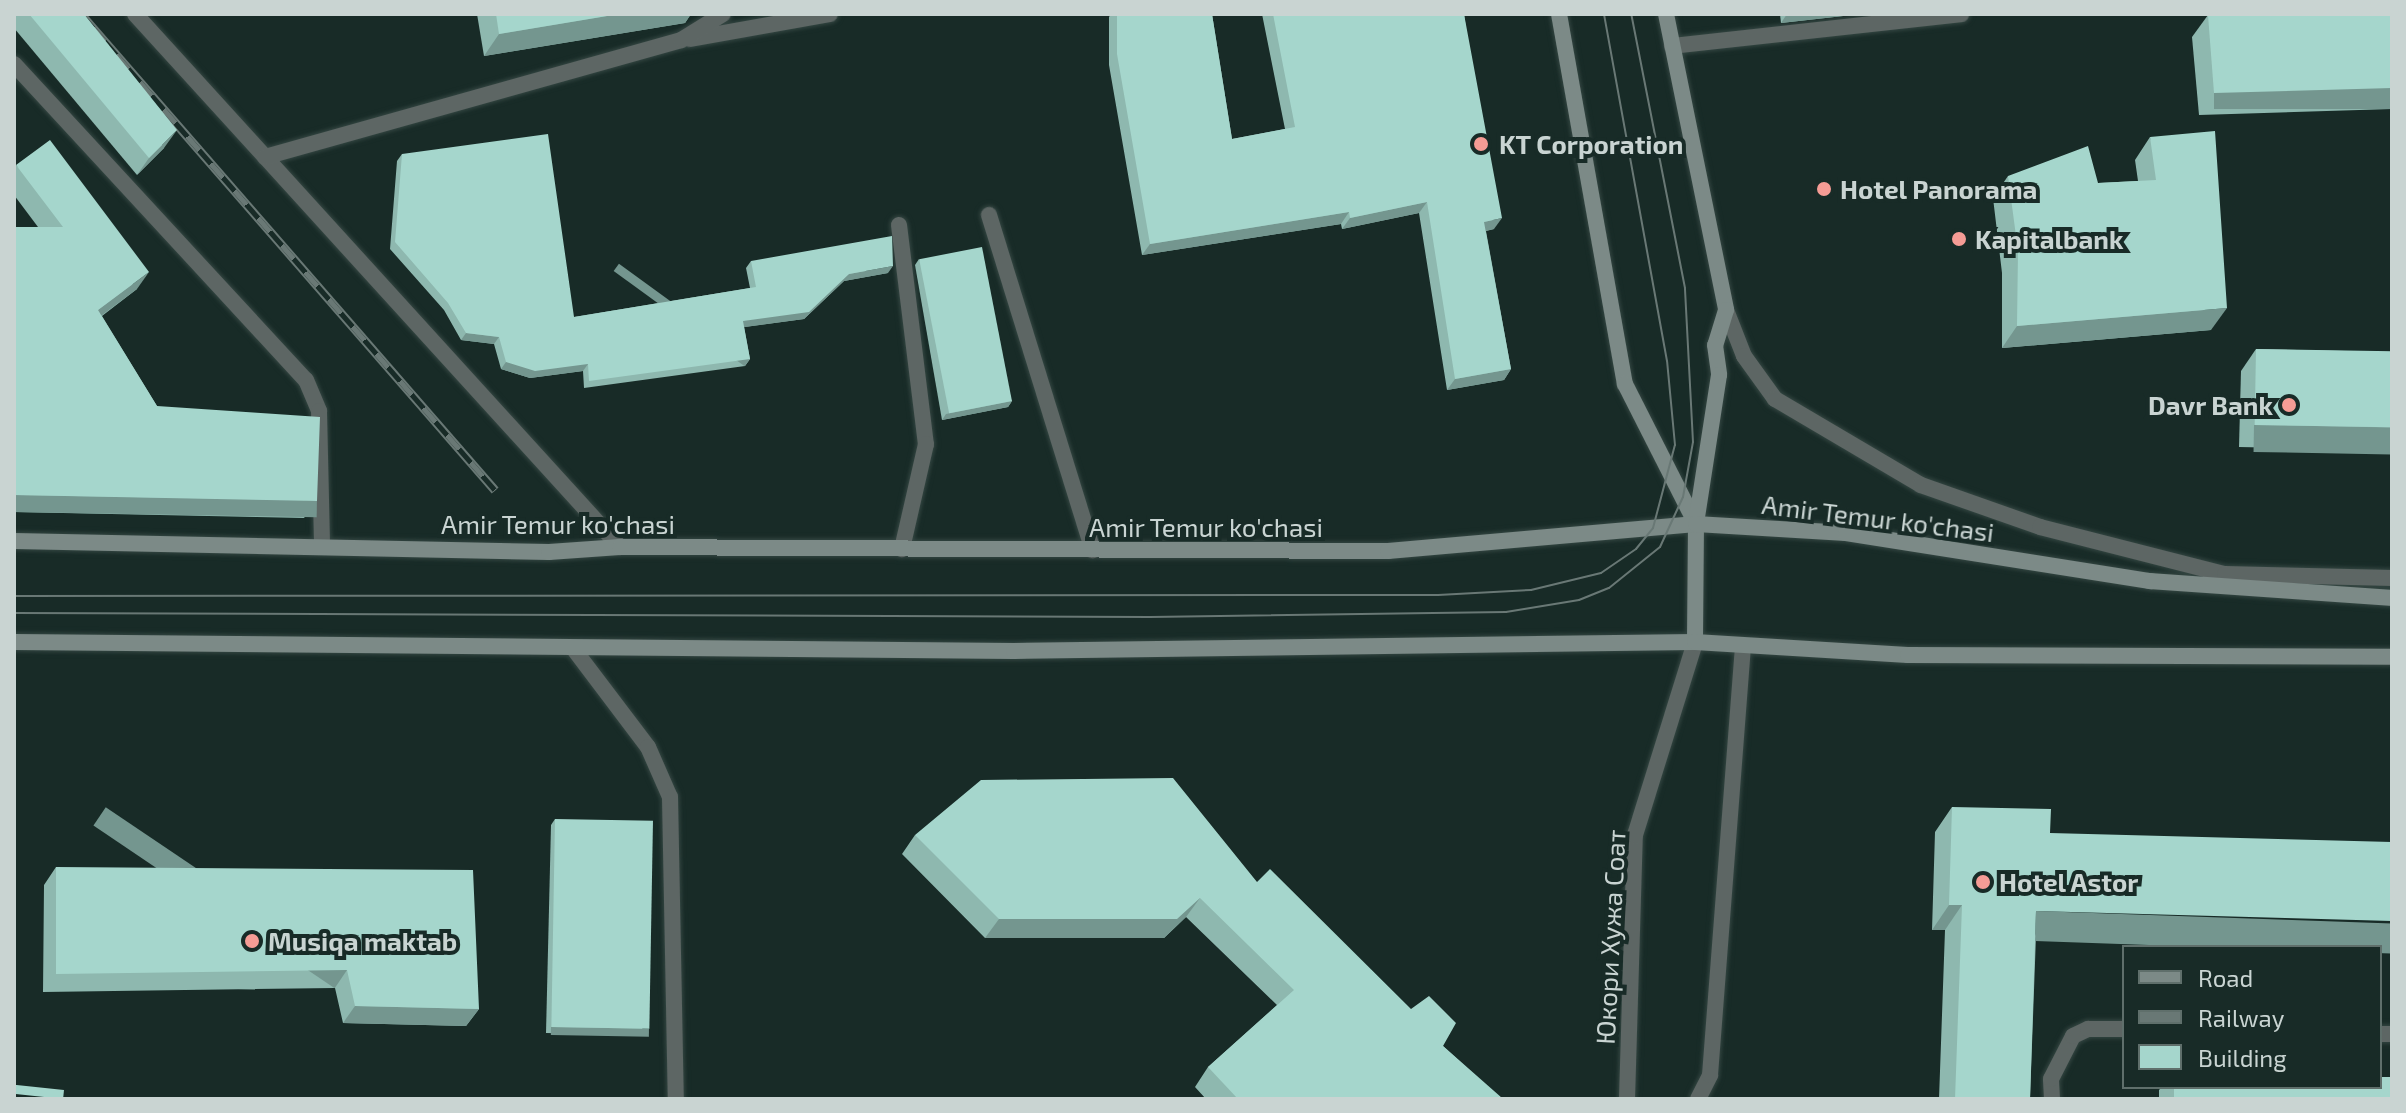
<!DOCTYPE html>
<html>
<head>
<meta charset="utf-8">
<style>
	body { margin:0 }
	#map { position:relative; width:2406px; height:1113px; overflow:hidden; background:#182b27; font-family:"Exo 2",sans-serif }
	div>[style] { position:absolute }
	.roads { filter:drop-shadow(0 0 2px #344642) drop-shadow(0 0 2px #344642) }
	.service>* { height:16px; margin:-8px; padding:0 8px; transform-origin:8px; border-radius:8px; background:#5d6664 }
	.tertiary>* { height:16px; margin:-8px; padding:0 8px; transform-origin:8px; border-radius:8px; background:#5d6664 }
	.secondary>* { height:16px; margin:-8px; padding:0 8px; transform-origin:8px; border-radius:8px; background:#7c8a87 }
	.tram>* { height:2px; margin:-1px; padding:0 1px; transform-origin:1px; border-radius:1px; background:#697875 }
	.rail>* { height:9px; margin-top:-4.5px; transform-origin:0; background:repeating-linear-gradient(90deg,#182b27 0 18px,#697875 0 36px); box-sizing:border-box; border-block:2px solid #697875 }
	.wall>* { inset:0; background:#8eb8af }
	.shaded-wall>* { inset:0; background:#74968f; transform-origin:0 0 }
	.building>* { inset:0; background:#a5d6cc; transform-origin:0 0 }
	.dots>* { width:22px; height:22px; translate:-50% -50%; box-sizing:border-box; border:4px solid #182b27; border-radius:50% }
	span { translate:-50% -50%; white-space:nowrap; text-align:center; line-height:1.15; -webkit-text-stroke:8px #182b27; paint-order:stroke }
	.poi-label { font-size:26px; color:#c9d4d2; font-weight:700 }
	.left { translate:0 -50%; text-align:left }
	.right { translate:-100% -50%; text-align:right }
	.street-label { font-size:26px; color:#c9d4d2 }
	.frame { position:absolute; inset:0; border:16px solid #c9d4d2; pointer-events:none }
	.legend { position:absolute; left:2122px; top:945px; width:260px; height:144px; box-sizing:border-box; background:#182b27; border:2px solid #5f6f6b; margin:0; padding:10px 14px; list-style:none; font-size:24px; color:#c9d4d2 }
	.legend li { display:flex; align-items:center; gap:16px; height:40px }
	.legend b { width:40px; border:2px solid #5f6f6b }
</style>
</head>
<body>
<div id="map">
	<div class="roads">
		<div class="service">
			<i style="left:135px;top:14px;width:721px;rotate:47.7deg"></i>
			<i style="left:690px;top:39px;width:142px;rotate:-10.1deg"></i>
			<i style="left:1672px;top:46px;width:291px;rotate:-6.3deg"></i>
			<i style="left:14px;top:64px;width:430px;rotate:47.3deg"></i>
			<i style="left:306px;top:380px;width:34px;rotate:67deg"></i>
			<i style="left:319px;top:411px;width:134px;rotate:88.7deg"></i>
			<i style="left:265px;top:157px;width:432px;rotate:-15.7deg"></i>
			<i style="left:681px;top:40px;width:49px;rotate:-31.8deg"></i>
			<i style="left:989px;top:215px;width:351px;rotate:72.8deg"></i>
			<i style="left:899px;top:225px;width:221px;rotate:83deg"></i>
			<i style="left:926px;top:444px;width:108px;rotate:102.9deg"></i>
			<i style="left:1726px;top:310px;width:49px;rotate:68.6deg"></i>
			<i style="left:1744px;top:356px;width:53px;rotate:54.2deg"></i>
			<i style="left:1775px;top:399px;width:169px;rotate:30.5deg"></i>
			<i style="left:1921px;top:485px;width:126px;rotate:19.4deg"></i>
			<i style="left:2040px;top:527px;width:191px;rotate:14.3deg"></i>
			<i style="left:2225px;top:574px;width:167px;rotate:1.4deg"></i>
			<i style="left:573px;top:648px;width:124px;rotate:52.9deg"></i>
			<i style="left:648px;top:747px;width:55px;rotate:66.3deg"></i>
			<i style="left:670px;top:797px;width:302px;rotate:88.9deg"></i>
			<i style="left:2380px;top:1034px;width:12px"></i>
			<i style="left:1698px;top:1099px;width:27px;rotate:-63deg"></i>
			<i style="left:1710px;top:1075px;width:428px;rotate:-85.6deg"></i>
			<i style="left:2052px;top:1099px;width:20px;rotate:-93deg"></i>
			<i style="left:2051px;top:1079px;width:48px;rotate:-62.9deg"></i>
			<i style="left:2073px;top:1036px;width:17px;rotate:-25deg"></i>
			<i style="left:2088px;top:1029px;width:36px"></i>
		</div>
		<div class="tertiary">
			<i style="left:1627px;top:1099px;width:264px;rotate:-88.3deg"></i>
			<i style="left:1635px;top:835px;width:202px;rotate:-72.7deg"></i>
		</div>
		<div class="secondary">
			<i style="left:1559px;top:14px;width:376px;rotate:79.9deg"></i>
			<i style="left:1625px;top:384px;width:155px;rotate:63.1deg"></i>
			<i style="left:1666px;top:14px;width:302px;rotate:78.5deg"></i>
			<i style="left:1726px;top:310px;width:37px;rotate:107deg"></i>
			<i style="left:1715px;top:345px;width:30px;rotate:82deg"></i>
			<i style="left:1719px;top:375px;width:151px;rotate:98.8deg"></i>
			<i style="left:1696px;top:524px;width:118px;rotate:90.5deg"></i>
			<i style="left:14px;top:541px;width:535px;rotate:1.18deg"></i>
			<i style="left:549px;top:552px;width:71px;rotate:-4deg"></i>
			<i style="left:620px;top:547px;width:768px;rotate:0.3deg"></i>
			<i style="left:1388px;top:551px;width:309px;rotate:-5deg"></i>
			<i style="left:1696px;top:524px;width:150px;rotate:3.4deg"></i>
			<i style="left:1846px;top:533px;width:308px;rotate:9deg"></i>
			<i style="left:2150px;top:581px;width:243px;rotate:4deg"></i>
			<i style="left:14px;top:642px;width:1000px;rotate:0.52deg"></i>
			<i style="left:1014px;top:651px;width:681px;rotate:-0.76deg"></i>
			<i style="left:1695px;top:642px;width:213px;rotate:3.5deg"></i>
			<i style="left:1908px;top:655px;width:484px;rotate:0.2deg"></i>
		</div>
	</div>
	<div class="tram">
		<i style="left:14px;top:596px;width:1424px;rotate:-0.04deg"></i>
		<i style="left:1438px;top:595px;width:93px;rotate:-3.1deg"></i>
		<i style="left:1531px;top:590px;width:72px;rotate:-13.7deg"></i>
		<i style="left:1601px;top:573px;width:42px;rotate:-34.4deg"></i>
		<i style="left:1636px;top:549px;width:27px;rotate:-51deg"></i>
		<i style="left:1653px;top:528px;width:86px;rotate:-75.2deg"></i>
		<i style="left:1675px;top:445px;width:84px;rotate:-95.4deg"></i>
		<i style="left:1667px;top:361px;width:353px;rotate:-100.3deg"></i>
		<i style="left:14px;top:613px;width:1136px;rotate:0.2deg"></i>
		<i style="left:1150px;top:617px;width:356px;rotate:-0.8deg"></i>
		<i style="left:1506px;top:612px;width:74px;rotate:-9.3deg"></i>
		<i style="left:1579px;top:600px;width:32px;rotate:-22deg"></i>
		<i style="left:1609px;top:588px;width:65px;rotate:-38.8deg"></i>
		<i style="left:1660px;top:547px;width:55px;rotate:-65.3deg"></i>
		<i style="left:1683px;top:497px;width:56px;rotate:-79.7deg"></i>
		<i style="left:1693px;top:442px;width:154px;rotate:-93deg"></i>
		<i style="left:1685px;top:288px;width:279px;rotate:-101.1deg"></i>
	</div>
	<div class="rail">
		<i style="left:81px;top:14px;width:631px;rotate:48.98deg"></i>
	</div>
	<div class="wall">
		<i style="clip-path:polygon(14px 14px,84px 14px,164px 148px,137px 175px,14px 28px)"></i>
		<i style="clip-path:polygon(477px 14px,691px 14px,685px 23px,484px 56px)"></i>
		<i style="clip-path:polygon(1111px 14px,1212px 14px,1232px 139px,1285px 129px,1262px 14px,1464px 14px,1494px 229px,1486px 231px,1511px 369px,1504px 380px,1447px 390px,1419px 213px,1342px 229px,1341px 224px,1142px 255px,1109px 65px,1109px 17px)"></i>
		<i style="clip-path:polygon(1780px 14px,1861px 14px,1781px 23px)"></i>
		<i style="clip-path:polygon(2392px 14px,2392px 109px,2199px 115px,2192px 37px,2208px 15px)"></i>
		<i style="clip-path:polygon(2150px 137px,2211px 330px,2002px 348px,2002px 273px,1993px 198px,2008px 176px,2098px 183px,2138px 181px,2135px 160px)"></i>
		<i style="clip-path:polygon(402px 154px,574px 317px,750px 288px,746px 268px,751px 261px,888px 273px,844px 281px,804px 319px,744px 327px,750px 359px,745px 366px,584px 388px,583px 371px,530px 378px,501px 369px,494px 344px,461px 340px,444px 310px,390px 249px,397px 161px)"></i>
		<i style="clip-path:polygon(16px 165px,137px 289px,102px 316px,157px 406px,305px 518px,14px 512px,14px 227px,38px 227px,14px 195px,14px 168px)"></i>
		<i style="clip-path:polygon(919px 259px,1012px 401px,1008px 407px,942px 420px,915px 265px)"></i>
		<i style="clip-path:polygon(2256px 349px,2392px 352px,2392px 450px,2239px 447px,2241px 371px)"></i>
		<i style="clip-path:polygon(1952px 807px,2036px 936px,2030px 1099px,1939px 1099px,1945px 930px,1932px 930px,1935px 832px)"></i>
		<i style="clip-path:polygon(555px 819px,645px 1035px,546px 1033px,551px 825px)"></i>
		<i style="clip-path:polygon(915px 835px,1257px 882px,1443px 1046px,1501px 1099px,1206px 1099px,1195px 1087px,1208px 1067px,1277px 1005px,1186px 917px,1164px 938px,985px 938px,902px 854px)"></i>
		<i style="clip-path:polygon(56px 867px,479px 1009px,466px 1026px,343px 1023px,335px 988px,43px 992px,44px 885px)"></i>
		<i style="clip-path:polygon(2162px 1087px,2380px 1087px,2392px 1099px,2159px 1099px,2159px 1090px)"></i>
	</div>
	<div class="shaded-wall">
		<i style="clip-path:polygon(619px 14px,691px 14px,685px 23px,484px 56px,499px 34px)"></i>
		<i style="clip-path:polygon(1787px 14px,1861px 14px,1781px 23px)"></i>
		<i style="left:2392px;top:88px;width:21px;height:178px;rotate:90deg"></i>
		<i style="clip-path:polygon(177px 130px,164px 148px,137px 175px,149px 158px)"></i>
		<i style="clip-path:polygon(1427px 202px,1419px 213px,1342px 229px,1350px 218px)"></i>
		<i style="clip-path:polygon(1349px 212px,1341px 224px,1142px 255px,1150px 244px)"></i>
		<i style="clip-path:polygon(1502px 218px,1494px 229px,1476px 233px,1484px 222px)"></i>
		<i style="clip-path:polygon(893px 266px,888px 273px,844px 281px,804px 319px,738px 328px,743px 321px,849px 274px)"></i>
		<i style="clip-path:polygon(149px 272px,137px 289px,86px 327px,98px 310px)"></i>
		<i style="clip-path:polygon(2227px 308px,2211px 330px,2002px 348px,2017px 326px)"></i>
		<i style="clip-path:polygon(466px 333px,499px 337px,494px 344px,461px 340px)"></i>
		<i style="left:750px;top:359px;width:9px;height:162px;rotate:126deg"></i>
		<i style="clip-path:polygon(506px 362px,588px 364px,583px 371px,530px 378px,501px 369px)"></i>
		<i style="clip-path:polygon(1511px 369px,1504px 380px,1447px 390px,1455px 379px)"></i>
		<i style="clip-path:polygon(1012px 401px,1008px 407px,942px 420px,946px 414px)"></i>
		<i style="left:2254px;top:425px;width:138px;height:27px;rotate:1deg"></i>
		<i style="left:14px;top:495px;width:303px;height:17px;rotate:1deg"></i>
		<i style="clip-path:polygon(1200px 898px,1186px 917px,1164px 938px,985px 938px,999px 919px)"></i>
		<i style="clip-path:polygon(1949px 905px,1962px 905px,1945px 930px,1932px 930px)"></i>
		<i style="left:2036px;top:911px;width:356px;height:30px;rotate:2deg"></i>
		<i style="left:347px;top:970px;width:22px;height:291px;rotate:124deg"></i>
		<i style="clip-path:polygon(355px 1006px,479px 1009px,466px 1026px,343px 1023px)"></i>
		<i style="left:551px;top:1027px;width:98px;height:8px;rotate:1deg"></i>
	</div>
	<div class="building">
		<i style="clip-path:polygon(29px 14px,84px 14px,177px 130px,149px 158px)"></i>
		<i style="clip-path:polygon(496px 14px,619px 14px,499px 34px)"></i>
		<i style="clip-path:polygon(1117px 14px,1212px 14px,1232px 139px,1295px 127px,1273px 14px,1464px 14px,1502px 218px,1484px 222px,1511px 369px,1455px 379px,1427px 202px,1350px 218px,1349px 212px,1150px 244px,1117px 54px)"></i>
		<i style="clip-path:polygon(2237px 14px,2392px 14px,2392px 88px,2214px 93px,2208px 15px)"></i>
		<i style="clip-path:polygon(2215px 131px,2227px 308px,2017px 326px,2018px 251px,2008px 176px,2088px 146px,2098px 183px,2156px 180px,2150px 137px)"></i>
		<i style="clip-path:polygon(548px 134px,574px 317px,756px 287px,751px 261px,892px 236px,893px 266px,849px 274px,809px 312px,743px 321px,750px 359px,589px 381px,588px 364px,535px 371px,506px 362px,499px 337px,466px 333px,448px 303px,395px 242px,402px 154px)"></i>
		<i style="clip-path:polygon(50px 140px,149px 272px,98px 310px,157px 406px,320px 417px,317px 501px,14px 495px,14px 227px,63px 227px,16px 165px)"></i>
		<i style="left:982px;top:247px;width:157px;height:64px;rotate:79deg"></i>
		<i style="left:2256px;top:349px;width:136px;height:76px;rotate:1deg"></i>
		<i style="clip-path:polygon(1173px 778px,1257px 882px,1270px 869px,1411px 1009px,1429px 996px,1456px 1023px,1443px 1046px,1502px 1098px,1501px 1099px,1238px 1099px,1208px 1067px,1294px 990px,1200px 898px,1177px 919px,999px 919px,915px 835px,981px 780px)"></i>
		<i style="clip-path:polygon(1952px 807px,2051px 809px,2050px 833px,2392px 842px,2392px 921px,2036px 911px,2030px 1099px,1955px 1099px,1962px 905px,1949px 905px)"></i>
		<i style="left:555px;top:819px;width:98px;height:208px;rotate:1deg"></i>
		<i style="clip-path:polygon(56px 867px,473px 870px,479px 1009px,355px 1006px,347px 970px,56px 974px)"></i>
		<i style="clip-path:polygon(2380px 1077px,2392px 1077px,2392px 1099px,2174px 1099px,2174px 1087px,2380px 1087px)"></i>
		<i style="left:64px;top:1090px;width:9px;height:50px;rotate:96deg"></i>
	</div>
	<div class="dots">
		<i style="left:1481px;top:144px;background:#f59c95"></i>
		<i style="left:1824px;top:189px;background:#f59c95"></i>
		<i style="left:1959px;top:239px;background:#f59c95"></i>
		<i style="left:2289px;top:405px;background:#f59c95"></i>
		<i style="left:1983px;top:882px;background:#f59c95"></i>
		<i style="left:252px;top:941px;background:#f59c95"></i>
	</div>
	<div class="poi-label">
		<span class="left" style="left:1499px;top:144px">KT Corporation</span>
		<span class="left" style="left:1840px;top:189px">Hotel Panorama</span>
		<span class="left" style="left:1975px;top:239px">Kapitalbank</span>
		<span class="right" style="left:2273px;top:405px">Davr Bank</span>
		<span class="left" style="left:1999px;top:882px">Hotel Astor</span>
		<span class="left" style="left:268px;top:941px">Musiqa maktab</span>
	</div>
	<div class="street-label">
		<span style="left:1878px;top:518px;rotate:7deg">Amir Temur ko'chasi</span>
		<span style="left:558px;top:524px">Amir Temur ko'chasi</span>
		<span style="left:1206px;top:527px">Amir Temur ko'chasi</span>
		<span style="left:1610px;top:937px;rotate:-87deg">Юкори Хужа Соат</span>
	</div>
	<div class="frame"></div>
	<ul class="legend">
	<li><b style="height:10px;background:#7c8a87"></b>Road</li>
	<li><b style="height:10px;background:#697875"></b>Railway</li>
	<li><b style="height:22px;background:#a5d6cc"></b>Building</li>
	</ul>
</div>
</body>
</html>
